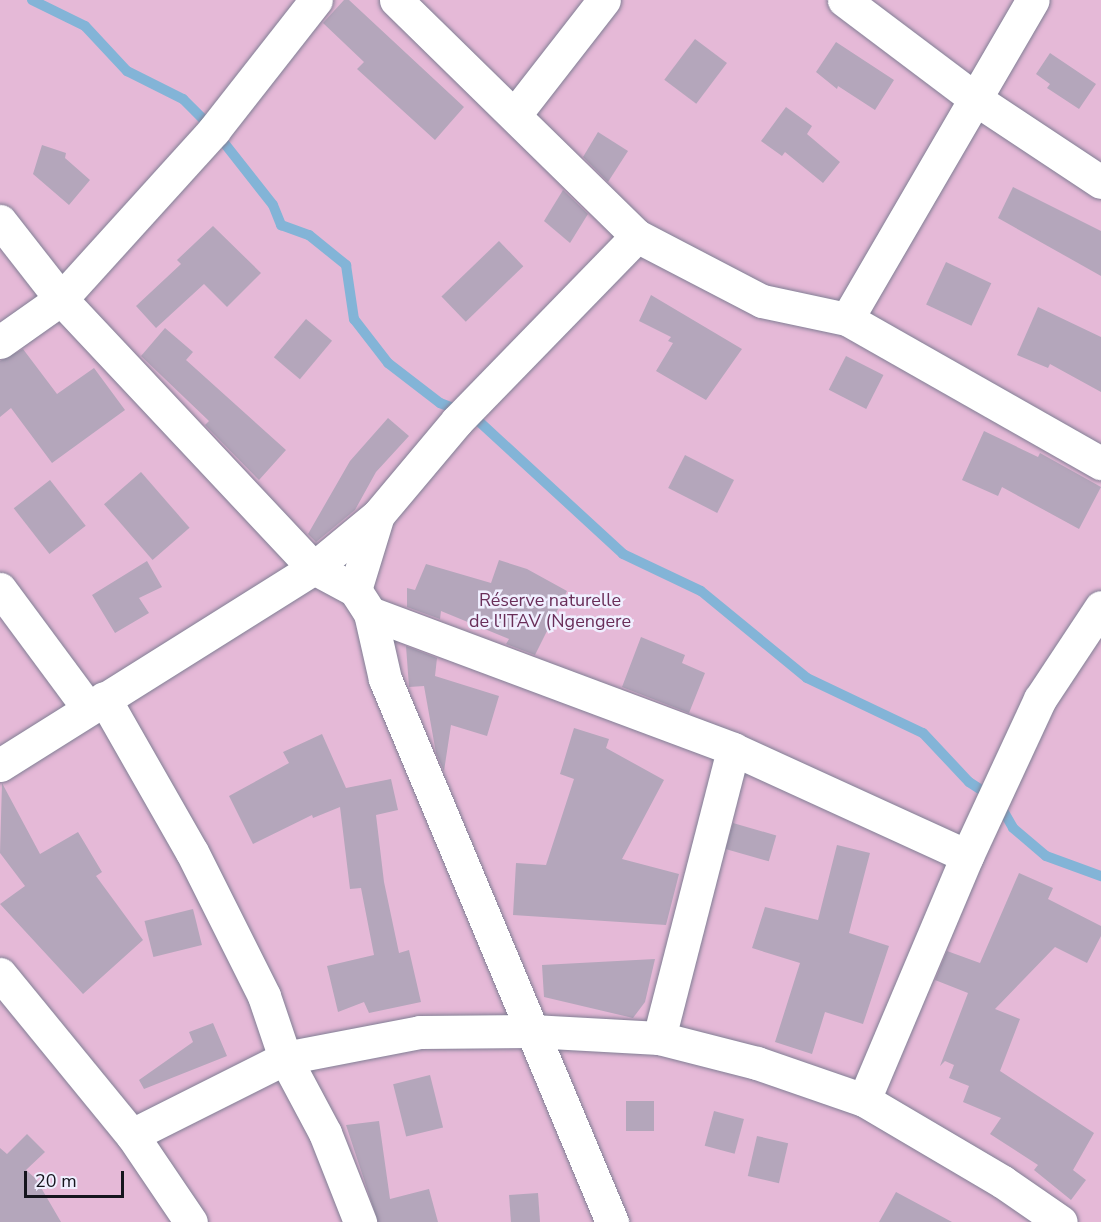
<!DOCTYPE html>
<html>
<head>
<meta charset="utf-8">
<style>
	body { margin:0 }
	#map { position:relative; width:1101px; height:1222px; overflow:hidden; background:#e3e1fa; font-family:"Nunito Sans",sans-serif }
	div>[style] { position:absolute }
	.green>* { inset:0; background:#e5b9d7; transform-origin:0 0 }
	.stream>* { height:10px; margin:-5px; padding:0 5px; transform-origin:5px; border-radius:5px; background:#83b4d7 }
	.building>* { inset:0; background:#b4a6bb; transform-origin:0 0 }
	.roads { filter:drop-shadow(0 0 2px #807e94) drop-shadow(0 0 2px #807e94) }
	.minor>* { height:33px; margin:-16.5px; padding:0 16.5px; transform-origin:16.5px; border-radius:16.5px; background:#fff }
	span { translate:-50% -50%; white-space:nowrap; text-align:center; line-height:1.15; -webkit-text-stroke:5px #f0efff; paint-order:stroke }
	.park-label { font-size:18px; color:#692e59 }
	.scale { position:absolute; left:24px; top:1171px; width:100px; height:27px; box-sizing:border-box; border:3px solid #15151d; border-top:0; padding-left:8px; font-size:18px; line-height:21px; white-space:nowrap; color:#15151d; -webkit-text-stroke:4px #f0efff; paint-order:stroke }
</style>
</head>
<body>
<div id="map">
	<div class="green">
		<i style="left:0;top:0;width:1101px;height:1222px"></i>
	</div>
	<div class="stream">
		<i style="left:32px;top:0;width:59px;rotate:26.1deg"></i>
		<i style="left:85px;top:26px;width:62px;rotate:47deg"></i>
		<i style="left:127px;top:71px;width:63px;rotate:26.6deg"></i>
		<i style="left:183px;top:99px;width:44px;rotate:45deg"></i>
		<i style="left:214px;top:130px;width:95px;rotate:51.8deg"></i>
		<i style="left:273px;top:205px;width:22px;rotate:68deg"></i>
		<i style="left:281px;top:225px;width:30px;rotate:20deg"></i>
		<i style="left:309px;top:235px;width:48px;rotate:39deg"></i>
		<i style="left:346px;top:265px;width:55px;rotate:81.6deg"></i>
		<i style="left:354px;top:319px;width:56px;rotate:52.3deg"></i>
		<i style="left:388px;top:363px;width:66px;rotate:37.6deg"></i>
		<i style="left:440px;top:403px;width:34px;rotate:21deg"></i>
		<i style="left:472px;top:415px;width:205px;rotate:42.6deg"></i>
		<i style="left:623px;top:554px;width:86px;rotate:25.4deg"></i>
		<i style="left:701px;top:591px;width:137px;rotate:39.4deg"></i>
		<i style="left:807px;top:678px;width:128px;rotate:25.4deg"></i>
		<i style="left:923px;top:733px;width:67px;rotate:46.8deg"></i>
		<i style="left:969px;top:782px;width:33px;rotate:33deg"></i>
		<i style="left:997px;top:800px;width:32px;rotate:60deg"></i>
		<i style="left:1013px;top:828px;width:43px;rotate:40.3deg"></i>
		<i style="left:1046px;top:856px;width:59px;rotate:20deg"></i>
	</div>
	<div class="building">
		<i style="clip-path:polygon(344px 0,349px 0,464px 107px,435px 140px,357px 69px,364px 62px,323px 23px)"></i>
		<i style="left:695px;top:39px;width:40px;height:51px;rotate:37deg"></i>
		<i style="clip-path:polygon(836px 42px,894px 80px,875px 110px,838px 86px,837px 89px,816px 72px)"></i>
		<i style="clip-path:polygon(1050px 53px,1096px 84px,1079px 109px,1047px 88px,1050px 84px,1036px 74px)"></i>
		<i style="clip-path:polygon(786px 107px,812px 126px,807px 134px,840px 162px,823px 183px,785px 152px,782px 156px,761px 141px)"></i>
		<i style="clip-path:polygon(598px 132px,628px 151px,608px 182px,583px 157px)"></i>
		<i style="clip-path:polygon(42px 145px,66px 153px,65px 158px,90px 180px,69px 205px,33px 174px)"></i>
		<i style="clip-path:polygon(1013px 187px,1101px 231px,1101px 276px,998px 218px)"></i>
		<i style="clip-path:polygon(563px 190px,588px 214px,570px 243px,544px 221px)"></i>
		<i style="clip-path:polygon(213px 226px,261px 273px,227px 307px,204px 284px,156px 328px,136px 306px,181px 264px,177px 260px)"></i>
		<i style="left:499px;top:241px;width:35px;height:80px;rotate:46deg"></i>
		<i style="left:946px;top:262px;width:50px;height:47px;rotate:25deg"></i>
		<i style="clip-path:polygon(651px 295px,742px 349px,706px 400px,656px 371px,673px 343px,668px 341px,671px 337px,639px 321px)"></i>
		<i style="clip-path:polygon(1038px 307px,1101px 337px,1101px 392px,1050px 364px,1048px 368px,1017px 355px)"></i>
		<i style="left:306px;top:319px;width:34px;height:50px;rotate:40deg"></i>
		<i style="clip-path:polygon(165px 328px,193px 352px,186px 360px,286px 450px,259px 480px,205px 425px,209px 421px,141px 356px)"></i>
		<i style="clip-path:polygon(23px 349px,57px 394px,94px 368px,125px 410px,52px 463px,11px 408px,0 417px,0 361px)"></i>
		<i style="left:846px;top:356px;width:42px;height:38px;rotate:27deg"></i>
		<i style="clip-path:polygon(388px 418px,409px 436px,376px 472px,355px 510px,316px 542px,308px 534px,350px 461px)"></i>
		<i style="clip-path:polygon(984px 431px,1038px 457px,1040px 453px,1101px 487px,1079px 529px,1002px 487px,998px 496px,962px 480px)"></i>
		<i style="left:685px;top:455px;width:55px;height:37px;rotate:27deg"></i>
		<i style="left:141px;top:472px;width:74px;height:49px;rotate:49deg"></i>
		<i style="left:50px;top:480px;width:58px;height:46px;rotate:52deg"></i>
		<i style="clip-path:polygon(499px 560px,527px 569px,567px 591px,535px 655px,506px 644px,509px 639px,441px 611px,440px 619px,407px 607px,407px 588px,415px 590px,426px 564px,491px 583px)"></i>
		<i style="clip-path:polygon(147px 561px,162px 587px,139px 598px,149px 613px,115px 633px,92px 595px)"></i>
		<i style="clip-path:polygon(641px 637px,685px 655px,682px 663px,705px 673px,689px 713px,622px 687px)"></i>
		<i style="clip-path:polygon(406px 646px,437px 658px,435px 676px,499px 696px,487px 736px,451px 725px,444px 771px,436px 753px,424px 686px,409px 687px)"></i>
		<i style="clip-path:polygon(574px 728px,609px 739px,606px 748px,664px 780px,622px 859px,679px 874px,666px 925px,513px 915px,516px 863px,546px 865px,574px 779px,560px 774px)"></i>
		<i style="clip-path:polygon(322px 734px,346px 788px,391px 779px,398px 810px,376px 815px,384px 882px,399px 953px,409px 950px,421px 1002px,369px 1013px,364px 1002px,338px 1012px,327px 966px,374px 955px,361px 888px,350px 889px,340px 807px,313px 818px,312px 815px,253px 844px,229px 796px,289px 763px,283px 752px)"></i>
		<i style="clip-path:polygon(2px 783px,40px 854px,78px 832px,102px 872px,96px 876px,143px 940px,83px 994px,0 904px,25px 886px,0 853px)"></i>
		<i style="left:733px;top:823px;width:45px;height:27px;rotate:16deg"></i>
		<i style="clip-path:polygon(837px 845px,870px 853px,849px 933px,889px 946px,863px 1024px,825px 1012px,812px 1054px,775px 1042px,800px 963px,752px 948px,765px 907px,818px 920px)"></i>
		<i style="clip-path:polygon(1019px 873px,1053px 888px,1048px 899px,1101px 926px,1101px 936px,1087px 963px,1055px 947px,995px 1009px,1020px 1019px,1000px 1071px,1094px 1133px,1073px 1170px,1086px 1180px,1071px 1200px,1034px 1170px,1038px 1165px,990px 1134px,1001px 1118px,963px 1102px,969px 1086px,949px 1078px,954px 1065px,945px 1061px,940px 1066px,968px 993px,935px 980px,947px 951px,980px 963px)"></i>
		<i style="left:193px;top:909px;width:37px;height:50px;rotate:76deg"></i>
		<i style="clip-path:polygon(655px 959px,645px 1002px,633px 1018px,544px 997px,542px 965px)"></i>
		<i style="clip-path:polygon(213px 1023px,227px 1056px,144px 1089px,139px 1080px,193px 1042px,189px 1032px)"></i>
		<i style="left:430px;top:1075px;width:54px;height:38px;rotate:76deg"></i>
		<i style="left:626px;top:1101px;width:28px;height:30px"></i>
		<i style="left:714px;top:1111px;width:31px;height:36px;rotate:15deg"></i>
		<i style="clip-path:polygon(379px 1121px,390px 1199px,429px 1189px,438px 1222px,378px 1222px,346px 1125px)"></i>
		<i style="clip-path:polygon(27px 1134px,45px 1152px,26px 1170px,36px 1179px,61px 1222px,0 1222px,0 1148px,7px 1154px)"></i>
		<i style="left:757px;top:1136px;width:32px;height:41px;rotate:13deg"></i>
		<i style="clip-path:polygon(896px 1192px,952px 1222px,879px 1222px)"></i>
		<i style="left:538px;top:1193px;width:29px;height:29px;rotate:86deg"></i>
	</div>
	<div class="roads">
		<div class="minor">
			<i style="left:396px;top:0;width:337px;rotate:44.4deg"></i>
			<i style="left:637px;top:236px;width:141px;rotate:27.5deg"></i>
			<i style="left:762px;top:301px;width:87px;rotate:12deg"></i>
			<i style="left:847px;top:319px;width:292px;rotate:29.6deg"></i>
			<i style="left:844px;top:0;width:163px;rotate:37deg"></i>
			<i style="left:974px;top:98px;width:152px;rotate:33.5deg"></i>
			<i style="left:516px;top:113px;width:143px;rotate:-52.1deg"></i>
			<i style="left:0;top:221px;width:99px;rotate:52deg"></i>
			<i style="left:61px;top:299px;width:369px;rotate:46.8deg"></i>
			<i style="left:314px;top:568px;width:83px;rotate:-39.6deg"></i>
			<i style="left:847px;top:319px;width:369px;rotate:-59.8deg"></i>
			<i style="left:0;top:342px;width:75px;rotate:-35.2deg"></i>
			<i style="left:61px;top:299px;width:228px;rotate:-47.8deg"></i>
			<i style="left:214px;top:130px;width:165px;rotate:-51.9deg"></i>
			<i style="left:0;top:589px;width:148px;rotate:53.5deg"></i>
			<i style="left:355px;top:590px;width:78px;rotate:-73deg"></i>
			<i style="left:378px;top:515px;width:123px;rotate:-50deg"></i>
			<i style="left:457px;top:421px;width:258px;rotate:-45.8deg"></i>
			<i style="left:370px;top:613px;width:388px;rotate:20.5deg"></i>
			<i style="left:733px;top:749px;width:257px;rotate:24.6deg"></i>
			<i style="left:104px;top:698px;width:177px;rotate:60.3deg"></i>
			<i style="left:192px;top:852px;width:161px;rotate:63.4deg"></i>
			<i style="left:264px;top:996px;width:65px;rotate:71.3deg"></i>
			<i style="left:285px;top:1058px;width:85px;rotate:61.9deg"></i>
			<i style="left:325px;top:1133px;width:96px;rotate:68.5deg"></i>
			<i style="left:0;top:765px;width:371px;rotate:-32.1deg"></i>
			<i style="left:314px;top:568px;width:47px;rotate:28.2deg"></i>
			<i style="left:355px;top:590px;width:27px;rotate:57deg"></i>
			<i style="left:370px;top:613px;width:68px;rotate:77.2deg"></i>
			<i style="left:385px;top:679px;width:589px;rotate:67.31deg"></i>
			<i style="left:0;top:974px;width:208px;rotate:50.7deg"></i>
			<i style="left:132px;top:1135px;width:105px;rotate:55.9deg"></i>
			<i style="left:659px;top:1038px;width:298px;rotate:-75.6deg"></i>
			<i style="left:864px;top:1100px;width:265px;rotate:-67.1deg"></i>
			<i style="left:967px;top:856px;width:173px;rotate:-65.1deg"></i>
			<i style="left:1040px;top:699px;width:110px;rotate:-56.5deg"></i>
			<i style="left:132px;top:1135px;width:171px;rotate:-26.7deg"></i>
			<i style="left:285px;top:1058px;width:137px;rotate:-10.9deg"></i>
			<i style="left:420px;top:1032px;width:112px;rotate:-0.5deg"></i>
			<i style="left:532px;top:1031px;width:127px;rotate:3.2deg"></i>
			<i style="left:659px;top:1038px;width:101px;rotate:14.3deg"></i>
			<i style="left:757px;top:1063px;width:113px;rotate:19.1deg"></i>
			<i style="left:864px;top:1100px;width:161px;rotate:30.5deg"></i>
			<i style="left:1003px;top:1182px;width:70px;rotate:34.6deg"></i>
		</div>
	</div>
	<div class="park-label">
		<span style="left:550px;top:611px">Réserve naturelle<br>de l'ITAV (Ngengere</span>
	</div>
	<div class="scale">20 m</div>
</div>
</body>
</html>
